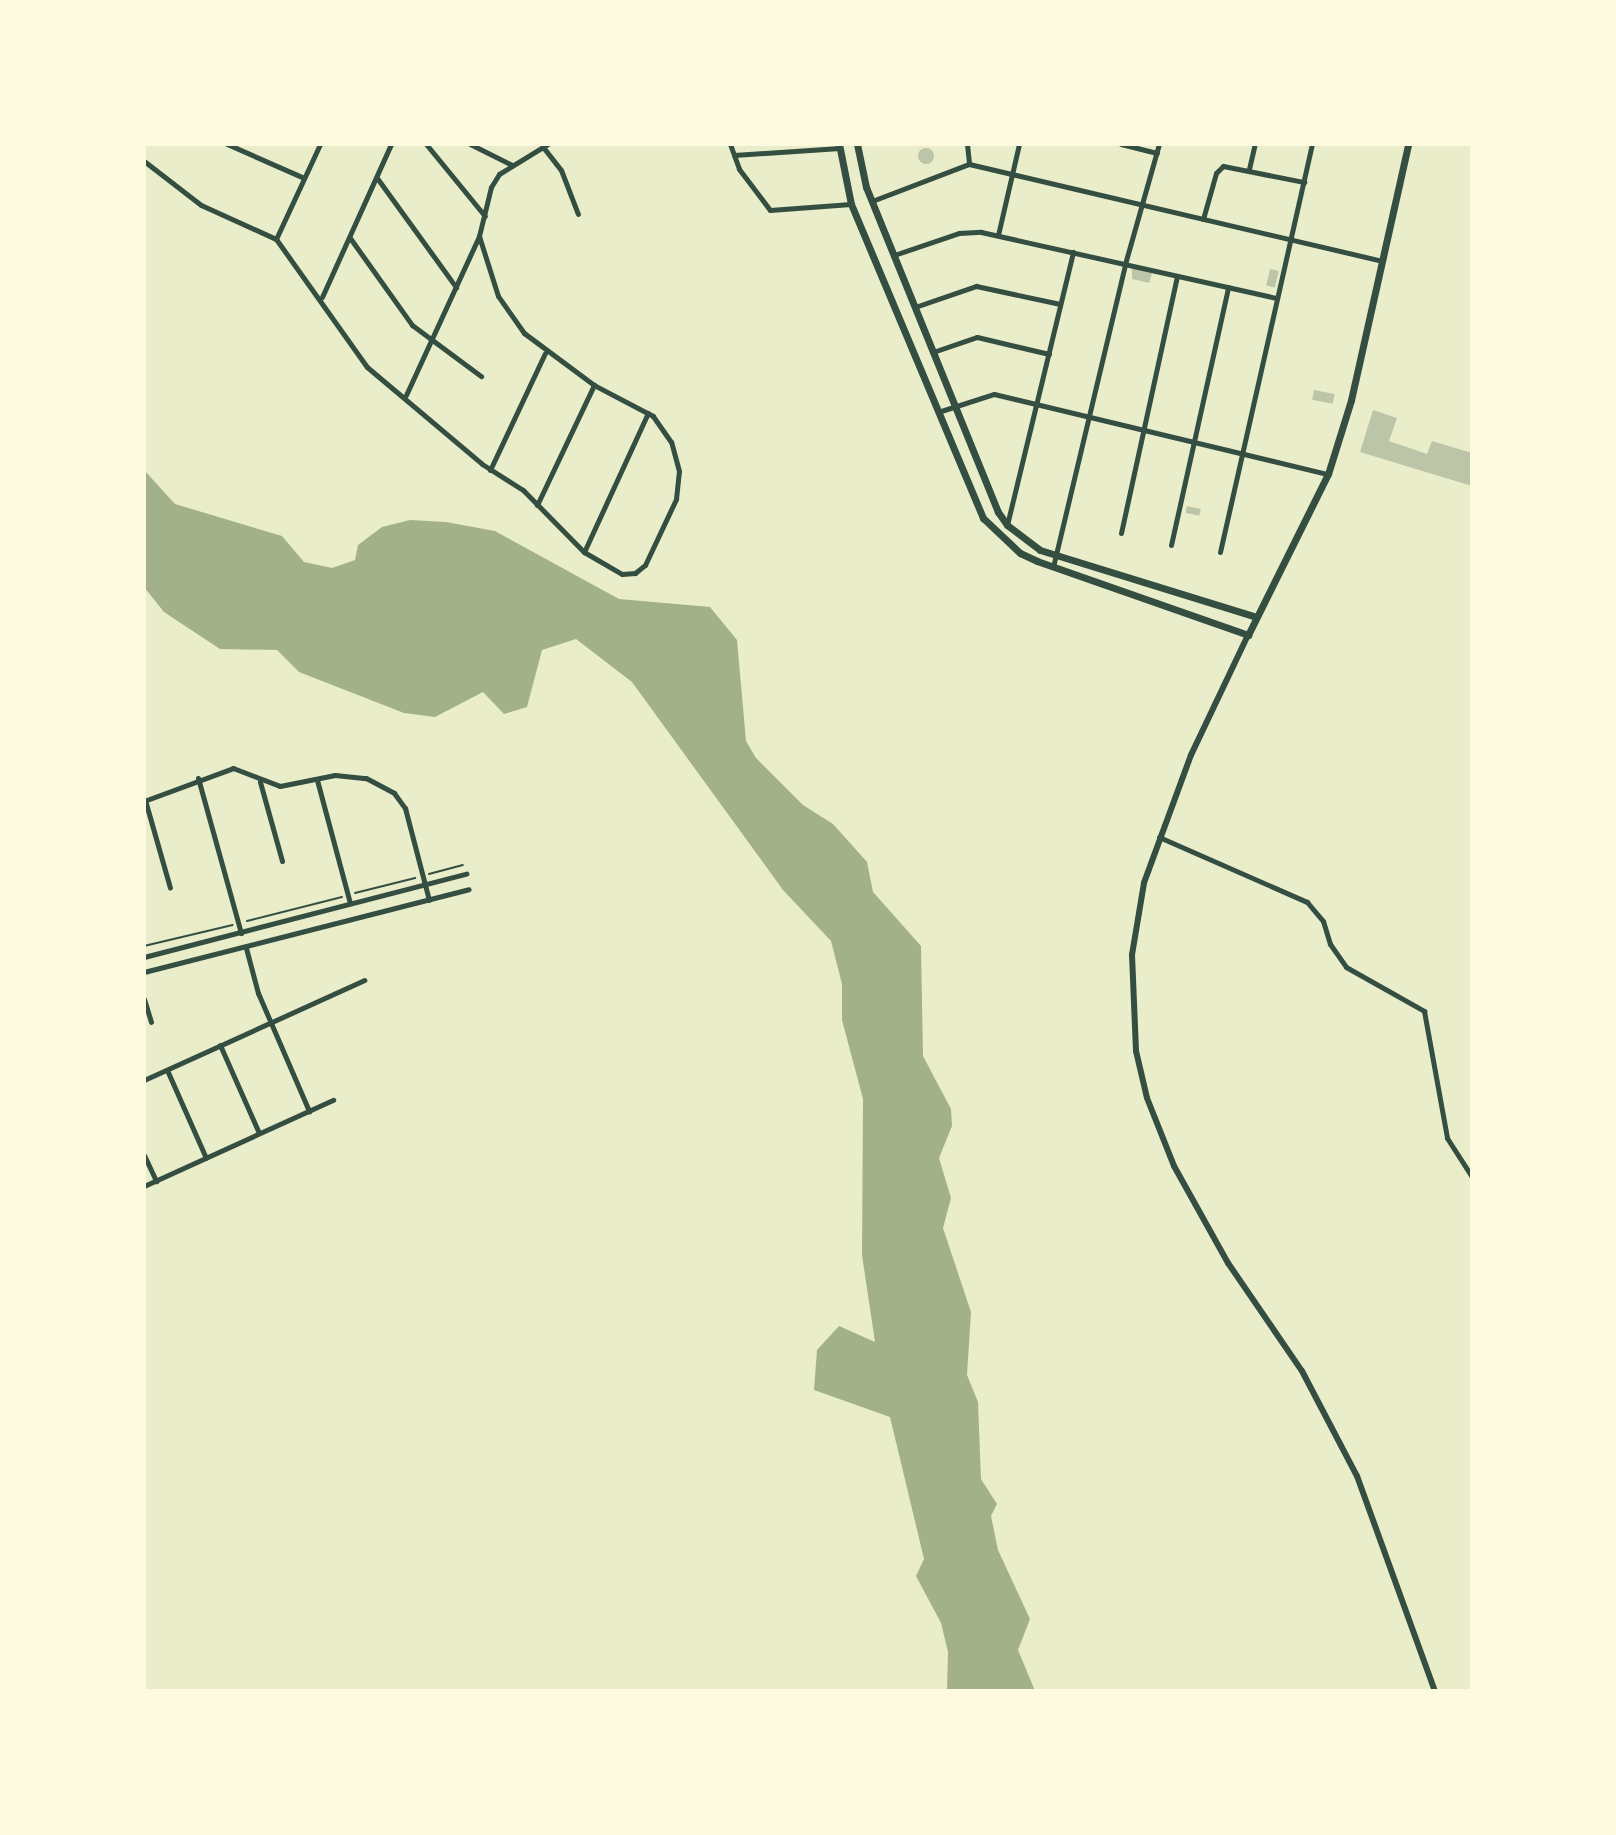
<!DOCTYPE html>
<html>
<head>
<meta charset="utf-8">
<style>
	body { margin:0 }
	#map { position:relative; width:1616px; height:1835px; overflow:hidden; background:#e9edc9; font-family:"Open Sans",sans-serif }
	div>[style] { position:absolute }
	.water>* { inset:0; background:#a3b18a }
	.building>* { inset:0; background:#bcc5a7; transform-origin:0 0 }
	.round { border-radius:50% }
	.path>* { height:2px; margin:-1px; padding:0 1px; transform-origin:1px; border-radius:1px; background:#344e41 }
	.minor>* { height:5px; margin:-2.5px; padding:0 2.5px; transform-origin:2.5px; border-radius:2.5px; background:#344e41 }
	.tertiary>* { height:6px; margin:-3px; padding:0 3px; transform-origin:3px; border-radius:3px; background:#344e41 }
	.secondary>* { height:7px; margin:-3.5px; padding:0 3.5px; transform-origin:3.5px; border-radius:3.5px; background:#344e41 }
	span { translate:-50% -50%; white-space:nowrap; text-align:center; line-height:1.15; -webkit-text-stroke:8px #fefae0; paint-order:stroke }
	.frame { position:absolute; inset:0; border:146px solid #fefae0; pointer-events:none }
</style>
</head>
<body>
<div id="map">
	<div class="water">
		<i style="clip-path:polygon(144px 470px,175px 504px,282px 536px,304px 562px,332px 568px,355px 560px,358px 545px,382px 527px,410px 520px,446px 522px,495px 531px,619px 599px,710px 607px,737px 640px,746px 741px,756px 758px,803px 805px,833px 824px,867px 862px,873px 892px,921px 946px,923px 1056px,951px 1109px,952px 1126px,939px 1158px,951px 1198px,943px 1228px,971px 1312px,967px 1375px,978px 1402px,981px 1479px,997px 1504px,991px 1516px,998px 1550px,1030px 1619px,1018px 1650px,1035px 1691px,947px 1691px,948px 1652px,941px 1623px,916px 1576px,924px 1559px,890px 1417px,814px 1390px,817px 1350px,839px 1326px,875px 1342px,862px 1255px,863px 1099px,842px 1020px,842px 984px,831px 941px,783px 890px,632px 682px,576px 639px,542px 650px,527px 707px,504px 714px,483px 692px,435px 717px,404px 713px,299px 672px,277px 650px,220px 649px,164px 612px,144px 587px)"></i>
	</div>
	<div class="building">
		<i class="round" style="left:918px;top:148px;width:16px;height:16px"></i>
		<i style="clip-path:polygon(1132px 268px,1152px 273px,1149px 283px,1132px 279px)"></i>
		<i style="left:1270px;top:269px;width:9px;height:17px;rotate:13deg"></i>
		<i style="left:1314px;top:390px;width:21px;height:10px;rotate:11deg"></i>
		<i style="clip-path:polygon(1373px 410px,1397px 418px,1389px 441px,1427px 454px,1432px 441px,1472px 453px,1472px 486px,1360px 452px)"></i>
		<i style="left:1187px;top:506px;width:14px;height:7px;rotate:12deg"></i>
	</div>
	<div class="path">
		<i style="left:429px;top:874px;width:35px;rotate:-15deg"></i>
		<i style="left:355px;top:893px;width:62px;rotate:-14deg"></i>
		<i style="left:247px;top:921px;width:98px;rotate:-14.2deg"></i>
		<i style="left:144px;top:946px;width:91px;rotate:-13.3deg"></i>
	</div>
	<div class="minor">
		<i style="left:227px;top:144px;width:84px;rotate:23.8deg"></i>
		<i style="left:426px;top:144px;width:93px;rotate:50.7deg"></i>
		<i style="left:470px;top:144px;width:47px;rotate:26.6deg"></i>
		<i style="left:730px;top:144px;width:27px;rotate:70deg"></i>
		<i style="left:739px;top:169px;width:51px;rotate:52.9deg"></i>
		<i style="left:770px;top:210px;width:81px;rotate:-4.2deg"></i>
		<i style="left:967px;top:144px;width:20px;rotate:84deg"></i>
		<i style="left:1121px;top:144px;width:37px;rotate:14deg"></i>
		<i style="left:543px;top:147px;width:29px;rotate:52deg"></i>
		<i style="left:561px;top:170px;width:47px;rotate:68.9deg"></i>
		<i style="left:734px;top:155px;width:106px;rotate:-3.8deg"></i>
		<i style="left:144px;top:161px;width:72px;rotate:37.7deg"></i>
		<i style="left:201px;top:205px;width:82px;rotate:24.4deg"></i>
		<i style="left:276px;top:239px;width:157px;rotate:54.6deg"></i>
		<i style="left:367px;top:367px;width:150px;rotate:40.1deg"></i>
		<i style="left:482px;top:464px;width:49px;rotate:32.4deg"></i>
		<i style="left:523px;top:490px;width:87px;rotate:45.5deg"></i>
		<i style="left:584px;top:552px;width:44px;rotate:30.1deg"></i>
		<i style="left:622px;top:574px;width:13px;rotate:-4deg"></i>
		<i style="left:635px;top:573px;width:13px;rotate:-39deg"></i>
		<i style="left:645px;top:565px;width:73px;rotate:-64.8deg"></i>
		<i style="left:676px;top:499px;width:28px;rotate:-84deg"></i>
		<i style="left:679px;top:471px;width:30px;rotate:-105deg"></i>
		<i style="left:671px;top:442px;width:32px;rotate:-125deg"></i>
		<i style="left:653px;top:416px;width:67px;rotate:-152.3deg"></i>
		<i style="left:594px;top:385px;width:87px;rotate:-143.4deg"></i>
		<i style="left:524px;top:333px;width:45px;rotate:-125.1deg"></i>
		<i style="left:498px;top:296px;width:63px;rotate:-107.6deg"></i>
		<i style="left:1249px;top:169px;width:26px;rotate:-77deg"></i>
		<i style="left:377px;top:178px;width:135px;rotate:54.1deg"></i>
		<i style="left:872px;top:201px;width:104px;rotate:-20.9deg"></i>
		<i style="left:969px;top:164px;width:424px;rotate:13.2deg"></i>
		<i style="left:1203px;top:219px;width:48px;rotate:-74.2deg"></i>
		<i style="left:1216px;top:173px;width:10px;rotate:-45deg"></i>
		<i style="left:1223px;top:166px;width:83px;rotate:11.2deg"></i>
		<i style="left:998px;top:235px;width:93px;rotate:-77deg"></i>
		<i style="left:350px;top:238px;width:107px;rotate:54.5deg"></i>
		<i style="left:412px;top:325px;width:86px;rotate:36.5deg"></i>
		<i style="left:276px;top:239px;width:105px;rotate:-65.1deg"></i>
		<i style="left:894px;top:255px;width:69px;rotate:-18.7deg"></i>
		<i style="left:959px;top:233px;width:22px;rotate:-3deg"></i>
		<i style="left:981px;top:232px;width:303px;rotate:12.6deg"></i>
		<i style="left:322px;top:297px;width:168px;rotate:-65.7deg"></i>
		<i style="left:915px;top:307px;width:65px;rotate:-19deg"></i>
		<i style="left:976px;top:286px;width:86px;rotate:12.1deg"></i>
		<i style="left:933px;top:352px;width:46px;rotate:-18.8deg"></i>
		<i style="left:977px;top:337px;width:74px;rotate:13.3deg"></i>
		<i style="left:406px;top:395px;width:175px;rotate:-65.3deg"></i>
		<i style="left:479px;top:236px;width:50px;rotate:-76.2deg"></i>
		<i style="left:491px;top:187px;width:15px;rotate:-58deg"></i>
		<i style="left:499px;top:174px;width:57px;rotate:-31.5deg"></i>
		<i style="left:938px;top:412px;width:59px;rotate:-17.8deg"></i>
		<i style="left:994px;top:394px;width:343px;rotate:13.5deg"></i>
		<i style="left:490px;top:470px;width:129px;rotate:-64.8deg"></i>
		<i style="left:537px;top:505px;width:133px;rotate:-64.6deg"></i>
		<i style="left:1007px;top:525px;width:281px;rotate:-76.4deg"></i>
		<i style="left:1121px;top:533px;width:263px;rotate:-77.7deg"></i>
		<i style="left:1171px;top:545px;width:264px;rotate:-77.5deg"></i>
		<i style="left:584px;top:552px;width:153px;rotate:-65.3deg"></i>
		<i style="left:1220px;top:552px;width:418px;rotate:-77.3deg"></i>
		<i style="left:1053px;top:567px;width:311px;rotate:-76.6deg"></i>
		<i style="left:1125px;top:264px;width:125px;rotate:-74.2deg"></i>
		<i style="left:198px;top:778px;width:161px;rotate:74.5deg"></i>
		<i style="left:317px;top:780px;width:127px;rotate:75deg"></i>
		<i style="left:260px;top:782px;width:82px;rotate:74.4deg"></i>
		<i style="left:145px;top:800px;width:91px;rotate:74.1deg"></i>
		<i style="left:144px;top:801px;width:95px;rotate:-20.3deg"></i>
		<i style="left:233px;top:768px;width:50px;rotate:21deg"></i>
		<i style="left:280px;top:786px;width:56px;rotate:-11.3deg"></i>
		<i style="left:335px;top:775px;width:31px;rotate:6deg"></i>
		<i style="left:366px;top:778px;width:32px;rotate:28deg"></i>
		<i style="left:394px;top:793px;width:19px;rotate:54deg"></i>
		<i style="left:405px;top:808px;width:95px;rotate:75.4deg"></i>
		<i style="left:1159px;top:837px;width:162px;rotate:23.7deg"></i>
		<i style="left:1307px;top:902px;width:25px;rotate:50deg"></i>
		<i style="left:1323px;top:921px;width:24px;rotate:73deg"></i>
		<i style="left:1330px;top:944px;width:28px;rotate:55deg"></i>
		<i style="left:1346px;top:967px;width:90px;rotate:29.4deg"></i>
		<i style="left:1424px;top:1011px;width:129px;rotate:79.7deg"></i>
		<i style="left:1447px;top:1138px;width:46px;rotate:57.3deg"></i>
		<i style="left:246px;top:948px;width:47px;rotate:75.1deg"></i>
		<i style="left:258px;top:993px;width:129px;rotate:66.6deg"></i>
		<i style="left:144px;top:957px;width:333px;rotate:-14.5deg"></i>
		<i style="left:144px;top:972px;width:335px;rotate:-14.3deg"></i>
		<i style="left:144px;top:999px;width:24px;rotate:73deg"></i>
		<i style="left:220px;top:1045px;width:96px;rotate:66.1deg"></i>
		<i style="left:167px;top:1070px;width:96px;rotate:66.1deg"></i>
		<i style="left:144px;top:1080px;width:242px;rotate:-24.4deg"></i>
		<i style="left:144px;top:1155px;width:29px;rotate:65deg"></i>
		<i style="left:144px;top:1186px;width:208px;rotate:-24.5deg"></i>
	</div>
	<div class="tertiary">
		<i style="left:1248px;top:635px;width:133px;rotate:115.4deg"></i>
		<i style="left:1191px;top:755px;width:136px;rotate:110.2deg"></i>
		<i style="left:1144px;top:883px;width:73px;rotate:99.5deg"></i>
		<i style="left:1132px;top:955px;width:96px;rotate:87.6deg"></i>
		<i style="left:1136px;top:1051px;width:48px;rotate:76.8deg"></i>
		<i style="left:1147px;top:1098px;width:73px;rotate:68.3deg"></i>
		<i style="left:1174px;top:1166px;width:111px;rotate:60.9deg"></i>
		<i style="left:1228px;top:1263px;width:131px;rotate:55.6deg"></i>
		<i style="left:1302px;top:1371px;width:119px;rotate:62.4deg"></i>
		<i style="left:1357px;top:1476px;width:229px;rotate:70.1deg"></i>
	</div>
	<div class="secondary">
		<i style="left:839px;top:144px;width:61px;rotate:78.7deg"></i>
		<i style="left:851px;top:204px;width:341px;rotate:67.2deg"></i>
		<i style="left:983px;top:518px;width:51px;rotate:43.4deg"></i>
		<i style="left:1020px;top:553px;width:19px;rotate:25deg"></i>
		<i style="left:1037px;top:561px;width:224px;rotate:19.3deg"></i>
		<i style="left:1248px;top:635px;width:180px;rotate:-63.6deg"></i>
		<i style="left:1328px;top:474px;width:77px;rotate:-72.7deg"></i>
		<i style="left:1351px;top:400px;width:262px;rotate:-77.4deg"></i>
		<i style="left:857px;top:144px;width:44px;rotate:78.2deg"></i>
		<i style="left:866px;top:187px;width:351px;rotate:67.9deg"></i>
		<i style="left:998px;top:512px;width:16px;rotate:55deg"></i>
		<i style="left:1007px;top:525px;width:41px;rotate:37.1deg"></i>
		<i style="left:1040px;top:550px;width:223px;rotate:17.2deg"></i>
	</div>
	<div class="frame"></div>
</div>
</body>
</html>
